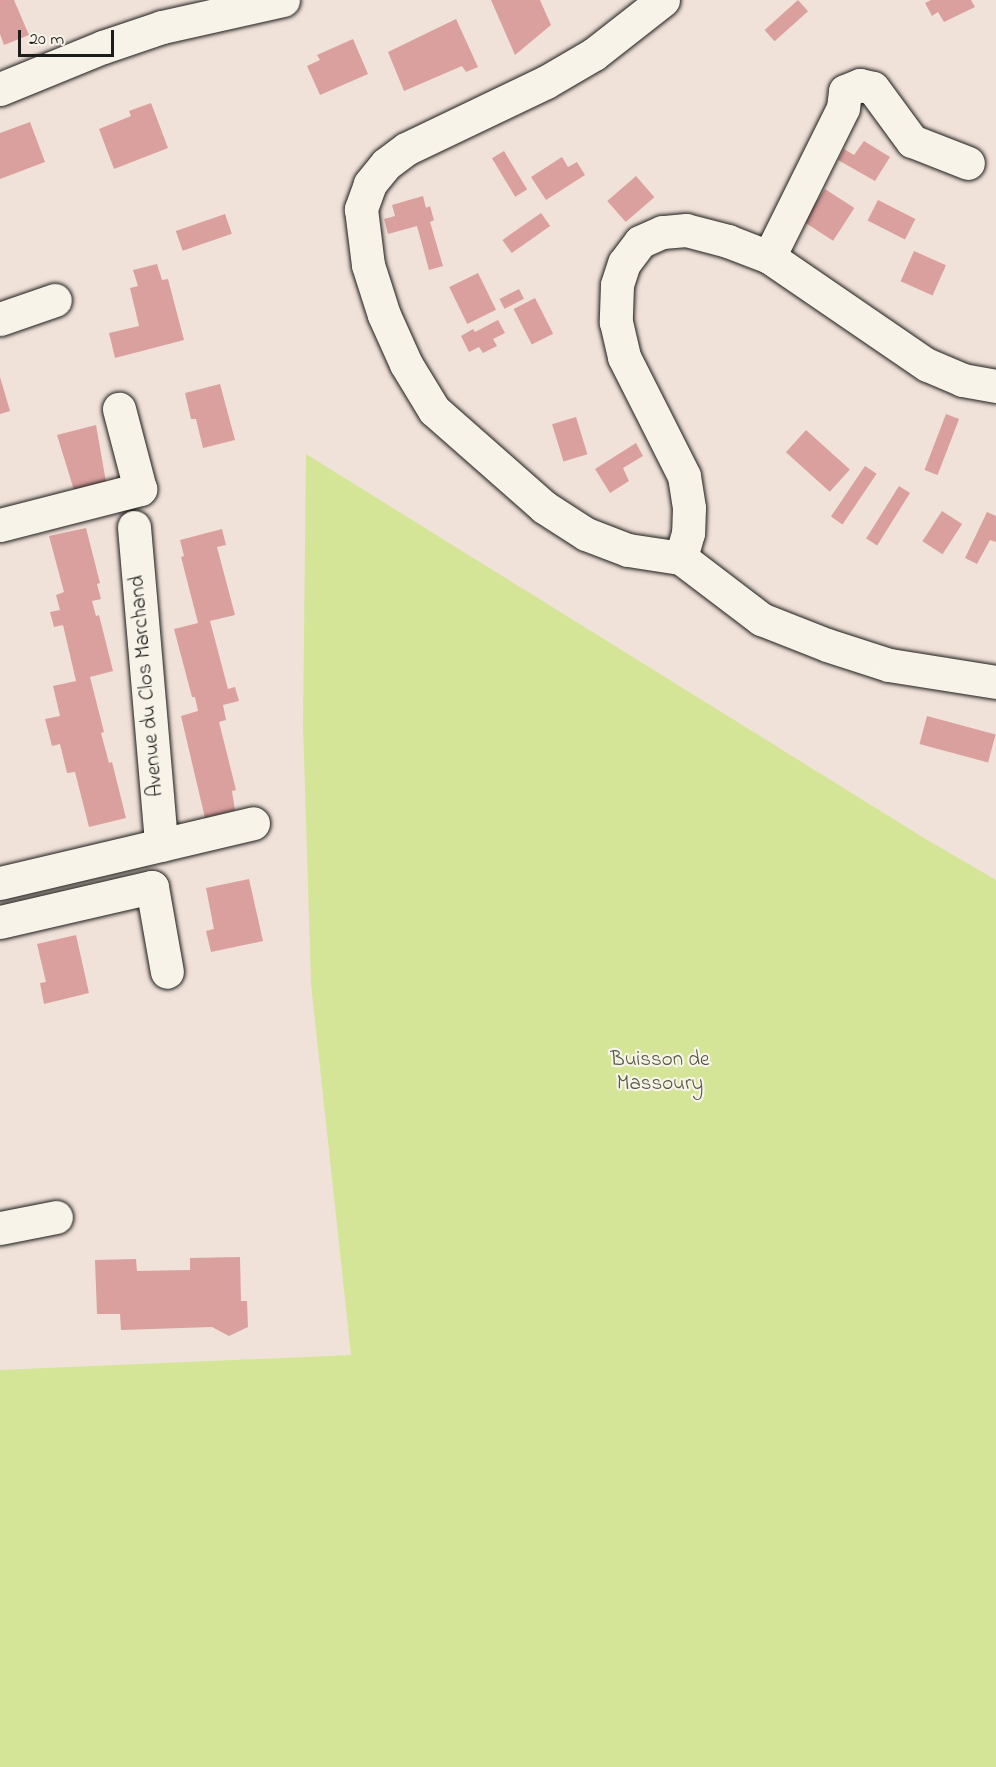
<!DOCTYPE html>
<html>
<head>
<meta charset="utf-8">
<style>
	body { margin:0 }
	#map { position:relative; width:996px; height:1767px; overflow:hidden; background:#f1e2d9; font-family:"Indie Flower",sans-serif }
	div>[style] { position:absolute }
	.green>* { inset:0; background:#d4e598 }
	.building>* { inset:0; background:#daa09d; transform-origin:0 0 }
	.roads { filter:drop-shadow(0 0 2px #1c1c1c) drop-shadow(0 0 2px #1c1c1c) }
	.minor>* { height:33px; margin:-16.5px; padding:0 16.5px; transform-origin:16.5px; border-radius:16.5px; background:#f7f3e8 }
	span { translate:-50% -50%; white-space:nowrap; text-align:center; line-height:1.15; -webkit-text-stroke:4.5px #f7f3e8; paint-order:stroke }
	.street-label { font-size:21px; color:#1c1c1c }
	.park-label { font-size:21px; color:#535841 }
	.scale { position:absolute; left:18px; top:30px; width:96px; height:27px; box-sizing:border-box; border:3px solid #1c1c1c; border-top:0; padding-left:8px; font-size:18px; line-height:21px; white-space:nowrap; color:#1c1c1c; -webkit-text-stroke:4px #f7f3e8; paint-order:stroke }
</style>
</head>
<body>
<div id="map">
	<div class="green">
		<i style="clip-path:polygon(306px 454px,924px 838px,996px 880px,996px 1767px,0 1767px,0 1370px,351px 1355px,311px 984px,303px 724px)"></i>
	</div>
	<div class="building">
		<i style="clip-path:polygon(0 0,14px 0,29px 35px,4px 45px,0 34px)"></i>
		<i style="clip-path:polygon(491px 0,540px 0,551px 25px,515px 55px)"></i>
		<i style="left:798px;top:0;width:15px;height:45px;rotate:48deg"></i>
		<i style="clip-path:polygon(931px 0,971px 0,975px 7px,944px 22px,938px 12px,932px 16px,925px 3px)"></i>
		<i style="clip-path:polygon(456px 19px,478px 67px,466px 72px,462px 66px,404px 91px,388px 52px)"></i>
		<i style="clip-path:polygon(353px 39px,368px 74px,320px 95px,307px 66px,320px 60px,317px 55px)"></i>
		<i style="clip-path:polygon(151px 103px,168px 148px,114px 169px,99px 129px,131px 116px,129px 111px)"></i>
		<i style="clip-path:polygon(30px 122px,45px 162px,0 179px,0 133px)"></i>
		<i style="clip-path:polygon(864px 141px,890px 157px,875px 181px,838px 160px,844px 149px,854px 155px)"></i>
		<i style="left:504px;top:151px;width:45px;height:14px;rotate:59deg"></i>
		<i style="clip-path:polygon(562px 157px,568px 167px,577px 162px,585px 175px,546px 200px,531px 177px)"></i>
		<i style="left:636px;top:176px;width:28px;height:38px;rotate:49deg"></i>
		<i style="left:825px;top:189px;width:35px;height:39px;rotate:33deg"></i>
		<i style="clip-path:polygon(423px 196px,426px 208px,430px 206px,434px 220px,430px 222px,443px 266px,429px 270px,417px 226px,388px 234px,384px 219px,395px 216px,392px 205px)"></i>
		<i style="left:878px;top:200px;width:42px;height:23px;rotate:27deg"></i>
		<i style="left:541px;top:213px;width:16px;height:47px;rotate:55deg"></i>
		<i style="left:225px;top:214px;width:21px;height:52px;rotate:71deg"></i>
		<i style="left:914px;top:251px;width:35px;height:33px;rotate:24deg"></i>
		<i style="clip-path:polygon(157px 264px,162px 280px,168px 279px,184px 340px,115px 358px,109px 333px,139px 326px,130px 288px,138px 286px,133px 270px)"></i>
		<i style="left:478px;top:273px;width:41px;height:32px;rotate:64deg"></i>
		<i style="left:519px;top:289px;width:11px;height:22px;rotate:63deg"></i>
		<i style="left:535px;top:298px;width:40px;height:24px;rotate:63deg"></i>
		<i style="clip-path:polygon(498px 320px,505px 333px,493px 339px,497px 346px,483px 353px,479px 347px,469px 352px,461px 336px,473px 329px,475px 332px)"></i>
		<i style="clip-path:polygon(0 377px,10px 411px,0 414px)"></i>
		<i style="clip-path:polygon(220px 384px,235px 440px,203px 448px,196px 419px,191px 419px,185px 393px)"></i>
		<i style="left:946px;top:414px;width:14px;height:60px;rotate:21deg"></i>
		<i style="left:576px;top:417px;width:39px;height:25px;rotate:73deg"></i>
		<i style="clip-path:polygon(96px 425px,106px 482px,74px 490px,57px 435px)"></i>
		<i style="left:806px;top:430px;width:59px;height:30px;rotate:42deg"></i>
		<i style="clip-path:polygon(636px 443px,643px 456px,623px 468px,629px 481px,610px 493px,595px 469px)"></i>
		<i style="left:865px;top:466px;width:14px;height:61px;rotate:34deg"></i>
		<i style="left:899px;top:486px;width:13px;height:62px;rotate:32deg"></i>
		<i style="left:942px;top:511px;width:24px;height:36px;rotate:33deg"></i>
		<i style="clip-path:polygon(987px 512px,996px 516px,996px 542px,990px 540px,977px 564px,965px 558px)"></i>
		<i style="clip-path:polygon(86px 528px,100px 583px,97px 584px,101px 599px,92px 601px,96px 616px,99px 615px,113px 671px,90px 677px,104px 732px,101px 733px,109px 763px,112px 762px,126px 818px,89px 827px,75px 772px,67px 773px,60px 744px,52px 746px,45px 719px,60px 716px,53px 686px,76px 681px,63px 625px,54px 627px,50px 612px,60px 610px,56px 595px,64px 592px,49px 536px)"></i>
		<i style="clip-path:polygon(222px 529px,226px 545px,217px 547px,235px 615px,210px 621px,228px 689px,235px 687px,239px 701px,223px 705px,226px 720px,219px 722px,236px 790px,232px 791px,235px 810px,205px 818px,181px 716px,198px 711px,195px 697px,192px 697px,174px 629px,198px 623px,181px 557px,184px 556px,180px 540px)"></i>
		<i style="left:927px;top:716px;width:71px;height:29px;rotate:15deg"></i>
		<i style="clip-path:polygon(249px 879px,263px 941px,211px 952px,206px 931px,214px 929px,206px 888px)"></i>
		<i style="clip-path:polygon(76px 935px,89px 993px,44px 1004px,40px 983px,46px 982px,37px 944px)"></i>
		<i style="clip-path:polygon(240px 1257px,241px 1301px,247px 1301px,248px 1327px,229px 1336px,212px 1327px,121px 1330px,120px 1314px,97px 1314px,95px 1260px,136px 1259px,137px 1271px,190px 1270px,190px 1258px)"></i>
	</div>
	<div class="roads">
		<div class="minor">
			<i style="left:663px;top:0;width:88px;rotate:142deg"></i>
			<i style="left:594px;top:54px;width:56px;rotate:149.7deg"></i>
			<i style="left:546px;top:82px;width:155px;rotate:154.4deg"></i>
			<i style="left:406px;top:149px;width:25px;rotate:143deg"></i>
			<i style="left:386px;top:164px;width:26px;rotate:129deg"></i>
			<i style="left:370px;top:184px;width:27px;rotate:110deg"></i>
			<i style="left:361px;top:209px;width:56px;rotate:82.9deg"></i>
			<i style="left:368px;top:265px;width:52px;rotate:72.3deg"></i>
			<i style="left:384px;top:315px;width:54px;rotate:65.8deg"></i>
			<i style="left:406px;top:364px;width:54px;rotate:58.7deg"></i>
			<i style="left:434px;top:410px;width:147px;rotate:41.4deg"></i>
			<i style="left:544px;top:507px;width:50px;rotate:32.7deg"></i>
			<i style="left:586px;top:534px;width:45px;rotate:20.9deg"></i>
			<i style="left:628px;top:550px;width:54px;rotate:8.6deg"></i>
			<i style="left:0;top:89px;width:111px;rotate:-22.2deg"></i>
			<i style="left:103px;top:47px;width:62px;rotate:-18.7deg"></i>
			<i style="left:162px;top:27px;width:124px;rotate:-12.6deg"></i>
			<i style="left:769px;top:257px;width:166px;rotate:-63.6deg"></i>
			<i style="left:843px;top:108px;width:17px;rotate:-83deg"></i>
			<i style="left:845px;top:91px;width:16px;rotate:-22deg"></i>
			<i style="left:860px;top:85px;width:13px;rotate:13deg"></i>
			<i style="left:873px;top:88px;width:66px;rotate:53.7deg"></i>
			<i style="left:912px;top:141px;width:60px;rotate:21.4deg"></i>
			<i style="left:0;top:319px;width:58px;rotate:-19.1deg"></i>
			<i style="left:996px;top:386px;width:34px;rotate:-170deg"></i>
			<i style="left:963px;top:380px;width:39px;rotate:-157deg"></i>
			<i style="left:927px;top:365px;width:191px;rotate:-145.6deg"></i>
			<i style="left:769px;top:257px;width:44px;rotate:-158.7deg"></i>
			<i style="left:728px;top:241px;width:43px;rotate:-165.3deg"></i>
			<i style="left:686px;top:230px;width:24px;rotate:175deg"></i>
			<i style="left:662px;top:232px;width:24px;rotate:156deg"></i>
			<i style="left:640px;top:242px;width:26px;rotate:127deg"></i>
			<i style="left:624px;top:263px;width:23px;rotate:108deg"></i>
			<i style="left:617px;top:285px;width:37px;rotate:92deg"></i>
			<i style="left:616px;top:322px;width:36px;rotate:77deg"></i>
			<i style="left:624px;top:357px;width:133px;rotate:63.2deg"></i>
			<i style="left:684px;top:476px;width:32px;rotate:81deg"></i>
			<i style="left:689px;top:508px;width:25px;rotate:92deg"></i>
			<i style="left:688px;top:533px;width:26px;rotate:106deg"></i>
			<i style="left:681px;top:558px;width:101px;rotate:37.3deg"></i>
			<i style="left:761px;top:619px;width:71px;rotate:21.5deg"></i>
			<i style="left:827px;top:645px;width:65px;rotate:17.9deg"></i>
			<i style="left:889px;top:665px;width:108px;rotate:9deg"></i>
			<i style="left:0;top:525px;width:145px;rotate:-14.4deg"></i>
			<i style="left:140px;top:489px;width:83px;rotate:-104.7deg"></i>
			<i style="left:134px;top:527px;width:319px;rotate:85.1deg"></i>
			<i style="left:0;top:883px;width:260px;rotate:-13.3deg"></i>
			<i style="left:0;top:922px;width:156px;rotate:-13deg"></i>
			<i style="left:152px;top:887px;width:86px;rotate:80deg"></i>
			<i style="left:0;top:1228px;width:57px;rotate:-11.1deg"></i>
		</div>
	</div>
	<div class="street-label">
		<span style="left:147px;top:686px;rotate:-95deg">Avenue du Clos Marchand</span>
	</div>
	<div class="park-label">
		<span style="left:660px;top:1072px">Buisson de<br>Massoury</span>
	</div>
	<div class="scale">20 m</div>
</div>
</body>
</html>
